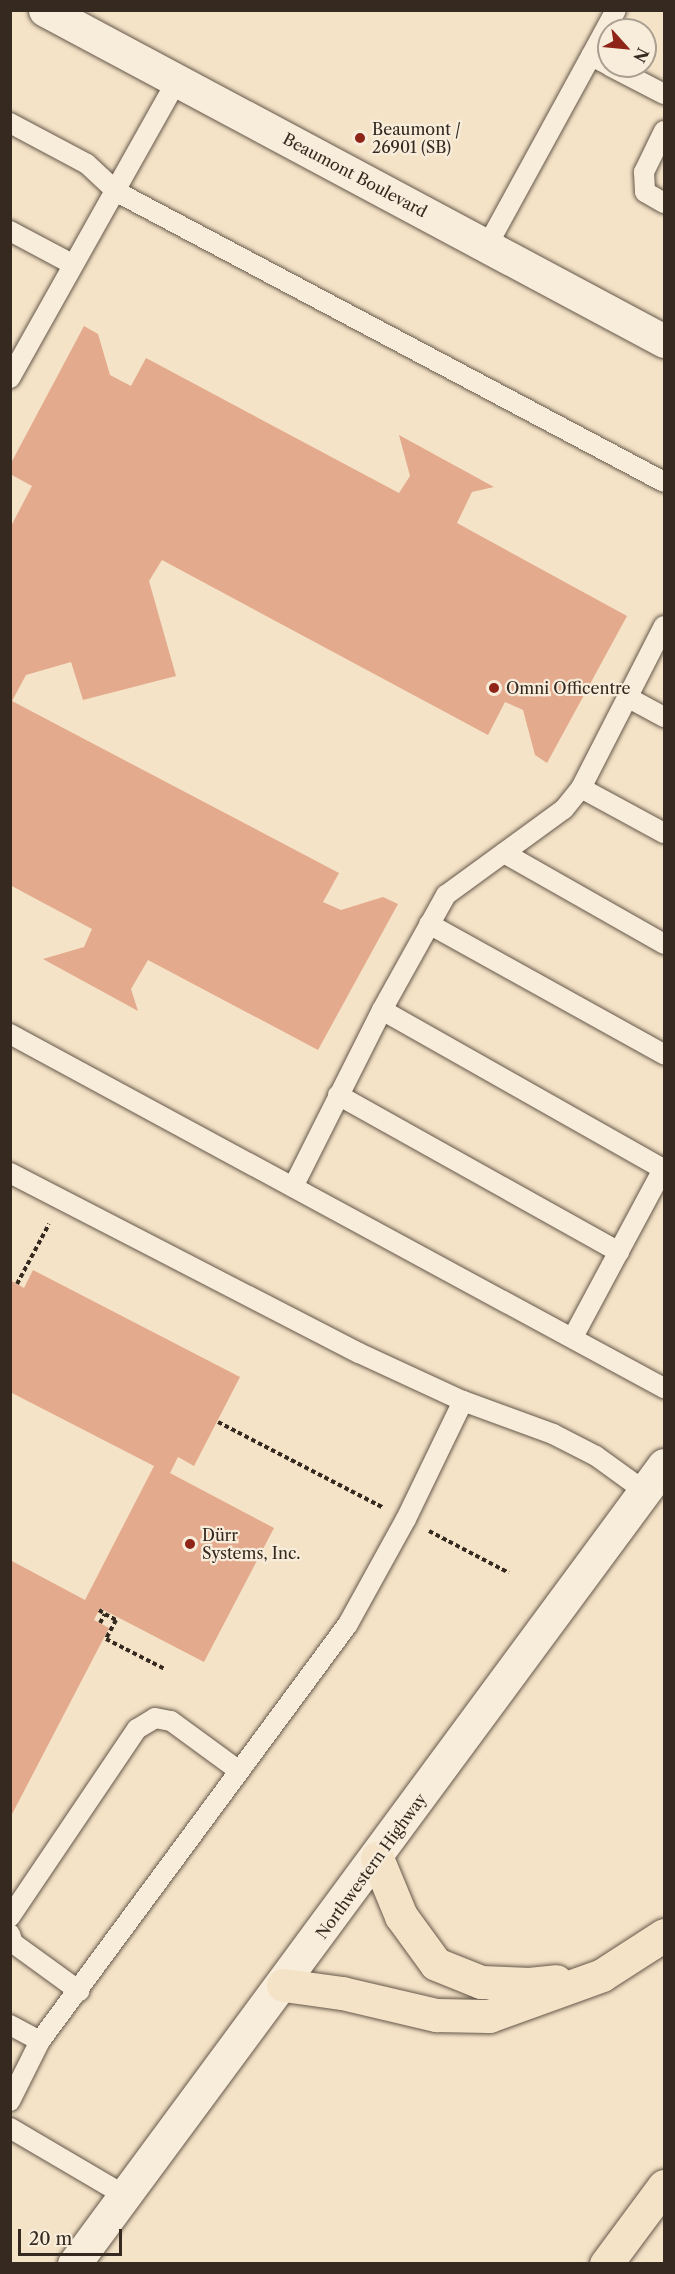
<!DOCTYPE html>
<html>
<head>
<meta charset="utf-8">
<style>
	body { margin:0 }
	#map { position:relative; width:675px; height:2274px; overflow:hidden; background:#f5e3c7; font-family:"Libre Caslon Text",serif }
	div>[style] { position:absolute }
	.building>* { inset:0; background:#e4aa8d }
	.path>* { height:4px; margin-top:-2px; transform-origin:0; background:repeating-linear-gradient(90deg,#352920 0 4.5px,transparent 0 7.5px) }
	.roads { filter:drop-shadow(0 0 2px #65584a) drop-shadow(0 0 2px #65584a) }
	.lane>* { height:20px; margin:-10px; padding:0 10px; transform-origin:10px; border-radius:10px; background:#f8eddb }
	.secondary>* { height:33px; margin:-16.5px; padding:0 16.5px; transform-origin:16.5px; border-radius:16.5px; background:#f8eddb }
	.highway>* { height:33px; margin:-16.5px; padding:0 16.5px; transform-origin:16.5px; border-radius:16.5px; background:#f5e3c7 }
	.dots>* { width:16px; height:16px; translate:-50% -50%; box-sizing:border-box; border:3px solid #f8eddb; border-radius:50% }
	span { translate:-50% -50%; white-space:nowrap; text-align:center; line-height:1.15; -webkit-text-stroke:4.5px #f8eddb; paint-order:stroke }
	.poi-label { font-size:16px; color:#352920 }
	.left { translate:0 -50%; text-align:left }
	.street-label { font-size:16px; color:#352920 }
	.frame { position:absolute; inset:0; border:12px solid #352920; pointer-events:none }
	.north { position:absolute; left:597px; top:18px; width:60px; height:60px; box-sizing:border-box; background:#f8eddb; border:2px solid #aa9f90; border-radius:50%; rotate:117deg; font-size:16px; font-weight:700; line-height:24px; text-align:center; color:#352920 }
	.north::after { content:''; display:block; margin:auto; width:21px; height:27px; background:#8f2418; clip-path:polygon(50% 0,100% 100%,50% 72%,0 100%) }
	.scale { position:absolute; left:18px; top:2229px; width:104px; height:27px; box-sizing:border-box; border:3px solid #352920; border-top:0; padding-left:8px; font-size:18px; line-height:21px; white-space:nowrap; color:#352920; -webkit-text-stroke:4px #f8eddb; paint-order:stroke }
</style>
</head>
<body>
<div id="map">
	<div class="building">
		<i style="clip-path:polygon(84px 326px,98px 334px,110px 375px,131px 386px,146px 358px,399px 493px,410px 476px,399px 435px,494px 487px,472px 492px,457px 523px,627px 616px,547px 763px,535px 755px,523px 710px,505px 702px,488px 735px,162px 560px,149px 581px,176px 676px,83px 700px,71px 662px,26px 675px,12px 701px,339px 873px,323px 902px,341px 910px,383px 897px,398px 904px,318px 1050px,148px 960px,131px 989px,138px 1011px,43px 959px,84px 947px,92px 929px,10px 885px,10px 528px,32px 486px,10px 474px,10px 465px)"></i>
		<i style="clip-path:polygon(33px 1270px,240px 1377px,194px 1466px,178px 1457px,170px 1473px,274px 1528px,204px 1662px,100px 1608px,94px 1620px,109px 1628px,10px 1818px,10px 1560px,85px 1600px,154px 1466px,10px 1392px,10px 1280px,24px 1288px)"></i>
	</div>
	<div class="path">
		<i style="left:17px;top:1284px;width:68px;rotate:-61.9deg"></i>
		<i style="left:218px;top:1422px;width:185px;rotate:27.4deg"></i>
		<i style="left:429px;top:1531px;width:90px;rotate:27.7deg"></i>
		<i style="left:99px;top:1610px;width:7px;rotate:34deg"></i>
		<i style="left:100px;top:1623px;width:10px;rotate:-61deg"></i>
		<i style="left:105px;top:1614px;width:13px;rotate:29deg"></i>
		<i style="left:116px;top:1620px;width:21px;rotate:118deg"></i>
		<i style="left:106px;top:1639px;width:66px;rotate:27deg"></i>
	</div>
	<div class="roads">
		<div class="lane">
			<i style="left:609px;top:65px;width:20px;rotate:-153deg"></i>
			<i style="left:591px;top:56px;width:52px;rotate:-61.5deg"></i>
			<i style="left:610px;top:66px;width:61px;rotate:27.4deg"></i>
			<i style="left:10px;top:123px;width:87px;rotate:28deg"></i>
			<i style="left:87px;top:164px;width:41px;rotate:43deg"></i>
			<i style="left:117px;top:192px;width:619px;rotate:27.93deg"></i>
			<i style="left:664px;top:131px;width:46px;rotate:116deg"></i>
			<i style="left:644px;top:172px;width:20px;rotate:87deg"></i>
			<i style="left:645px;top:192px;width:22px;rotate:30deg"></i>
			<i style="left:10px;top:231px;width:70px;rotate:28deg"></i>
			<i style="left:487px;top:246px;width:217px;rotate:-61.3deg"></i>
			<i style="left:10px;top:378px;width:342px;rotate:-60.7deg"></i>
			<i style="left:627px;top:697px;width:42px;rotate:28.4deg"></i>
			<i style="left:581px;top:788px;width:94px;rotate:28.5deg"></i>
			<i style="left:504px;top:853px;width:184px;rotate:29.6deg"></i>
			<i style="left:429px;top:924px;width:269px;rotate:29deg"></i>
			<i style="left:382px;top:1010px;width:323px;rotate:29.5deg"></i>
			<i style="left:10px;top:1034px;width:744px;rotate:28.43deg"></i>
			<i style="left:338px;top:1095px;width:322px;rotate:29.2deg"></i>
			<i style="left:10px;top:1173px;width:393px;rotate:27.3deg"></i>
			<i style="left:359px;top:1353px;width:115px;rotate:24.8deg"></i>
			<i style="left:463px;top:1401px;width:96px;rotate:20.1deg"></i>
			<i style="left:553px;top:1434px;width:48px;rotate:27.1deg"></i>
			<i style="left:596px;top:1456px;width:62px;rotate:35.8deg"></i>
			<i style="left:293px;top:1187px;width:198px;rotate:-63.3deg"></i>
			<i style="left:382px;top:1010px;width:132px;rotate:-60.9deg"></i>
			<i style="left:446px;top:895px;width:146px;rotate:-36.1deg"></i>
			<i style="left:564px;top:809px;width:27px;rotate:-51deg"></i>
			<i style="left:581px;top:788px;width:182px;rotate:-62.9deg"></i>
			<i style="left:573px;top:1337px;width:193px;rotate:-61.8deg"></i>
			<i style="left:10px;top:1917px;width:227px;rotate:-56deg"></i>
			<i style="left:137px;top:1729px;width:21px;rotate:-31deg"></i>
			<i style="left:155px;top:1718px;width:16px;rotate:11deg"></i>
			<i style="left:171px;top:1721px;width:83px;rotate:36.2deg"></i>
			<i style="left:10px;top:1934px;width:9px;rotate:72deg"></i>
			<i style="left:13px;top:1943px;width:82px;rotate:36deg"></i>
			<i style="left:10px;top:2025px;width:34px;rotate:28deg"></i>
			<i style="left:10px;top:2101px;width:67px;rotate:-63.4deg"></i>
			<i style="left:40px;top:2041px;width:518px;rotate:-53.55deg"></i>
			<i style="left:348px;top:1624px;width:120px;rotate:-61.1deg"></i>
			<i style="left:406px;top:1519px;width:131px;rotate:-64.2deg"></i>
			<i style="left:10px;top:2128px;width:132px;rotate:30.4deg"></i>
		</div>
		<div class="secondary">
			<i style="left:45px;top:10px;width:702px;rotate:28.13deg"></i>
			<i style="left:74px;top:2264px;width:993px;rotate:-53.56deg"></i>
		</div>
		<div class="highway">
			<i style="left:377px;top:1858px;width:63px;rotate:67.5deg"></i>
			<i style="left:401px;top:1916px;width:59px;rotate:53.9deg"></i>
			<i style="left:436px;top:1964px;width:48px;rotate:21.8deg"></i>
			<i style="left:481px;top:1982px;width:48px;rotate:2.4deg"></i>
			<i style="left:529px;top:1984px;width:27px;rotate:-6deg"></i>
			<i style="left:283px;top:1985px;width:60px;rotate:7.7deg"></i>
			<i style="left:342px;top:1993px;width:97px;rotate:13.2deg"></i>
			<i style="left:436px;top:2015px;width:53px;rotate:1.1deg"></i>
			<i style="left:489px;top:2016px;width:120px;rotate:-19.9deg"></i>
			<i style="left:602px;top:1975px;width:74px;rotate:-32.8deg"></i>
			<i style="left:606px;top:2264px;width:97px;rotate:-53.4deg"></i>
		</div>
	</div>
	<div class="dots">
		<i style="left:360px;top:138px;background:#8f2418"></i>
		<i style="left:494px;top:688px;background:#8f2418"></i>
		<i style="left:190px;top:1544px;background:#8f2418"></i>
	</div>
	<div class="poi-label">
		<span class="left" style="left:372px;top:138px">Beaumont /<br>26901 (SB)</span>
		<span class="left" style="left:506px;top:688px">Omni Officentre</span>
		<span class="left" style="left:202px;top:1544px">Dürr<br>Systems, Inc.</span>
	</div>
	<div class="street-label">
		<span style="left:355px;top:175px;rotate:28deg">Beaumont Boulevard</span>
		<span style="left:371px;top:1866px;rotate:-54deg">Northwestern Highway</span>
	</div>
	<div class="frame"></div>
	<div class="north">N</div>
	<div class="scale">20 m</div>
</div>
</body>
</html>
